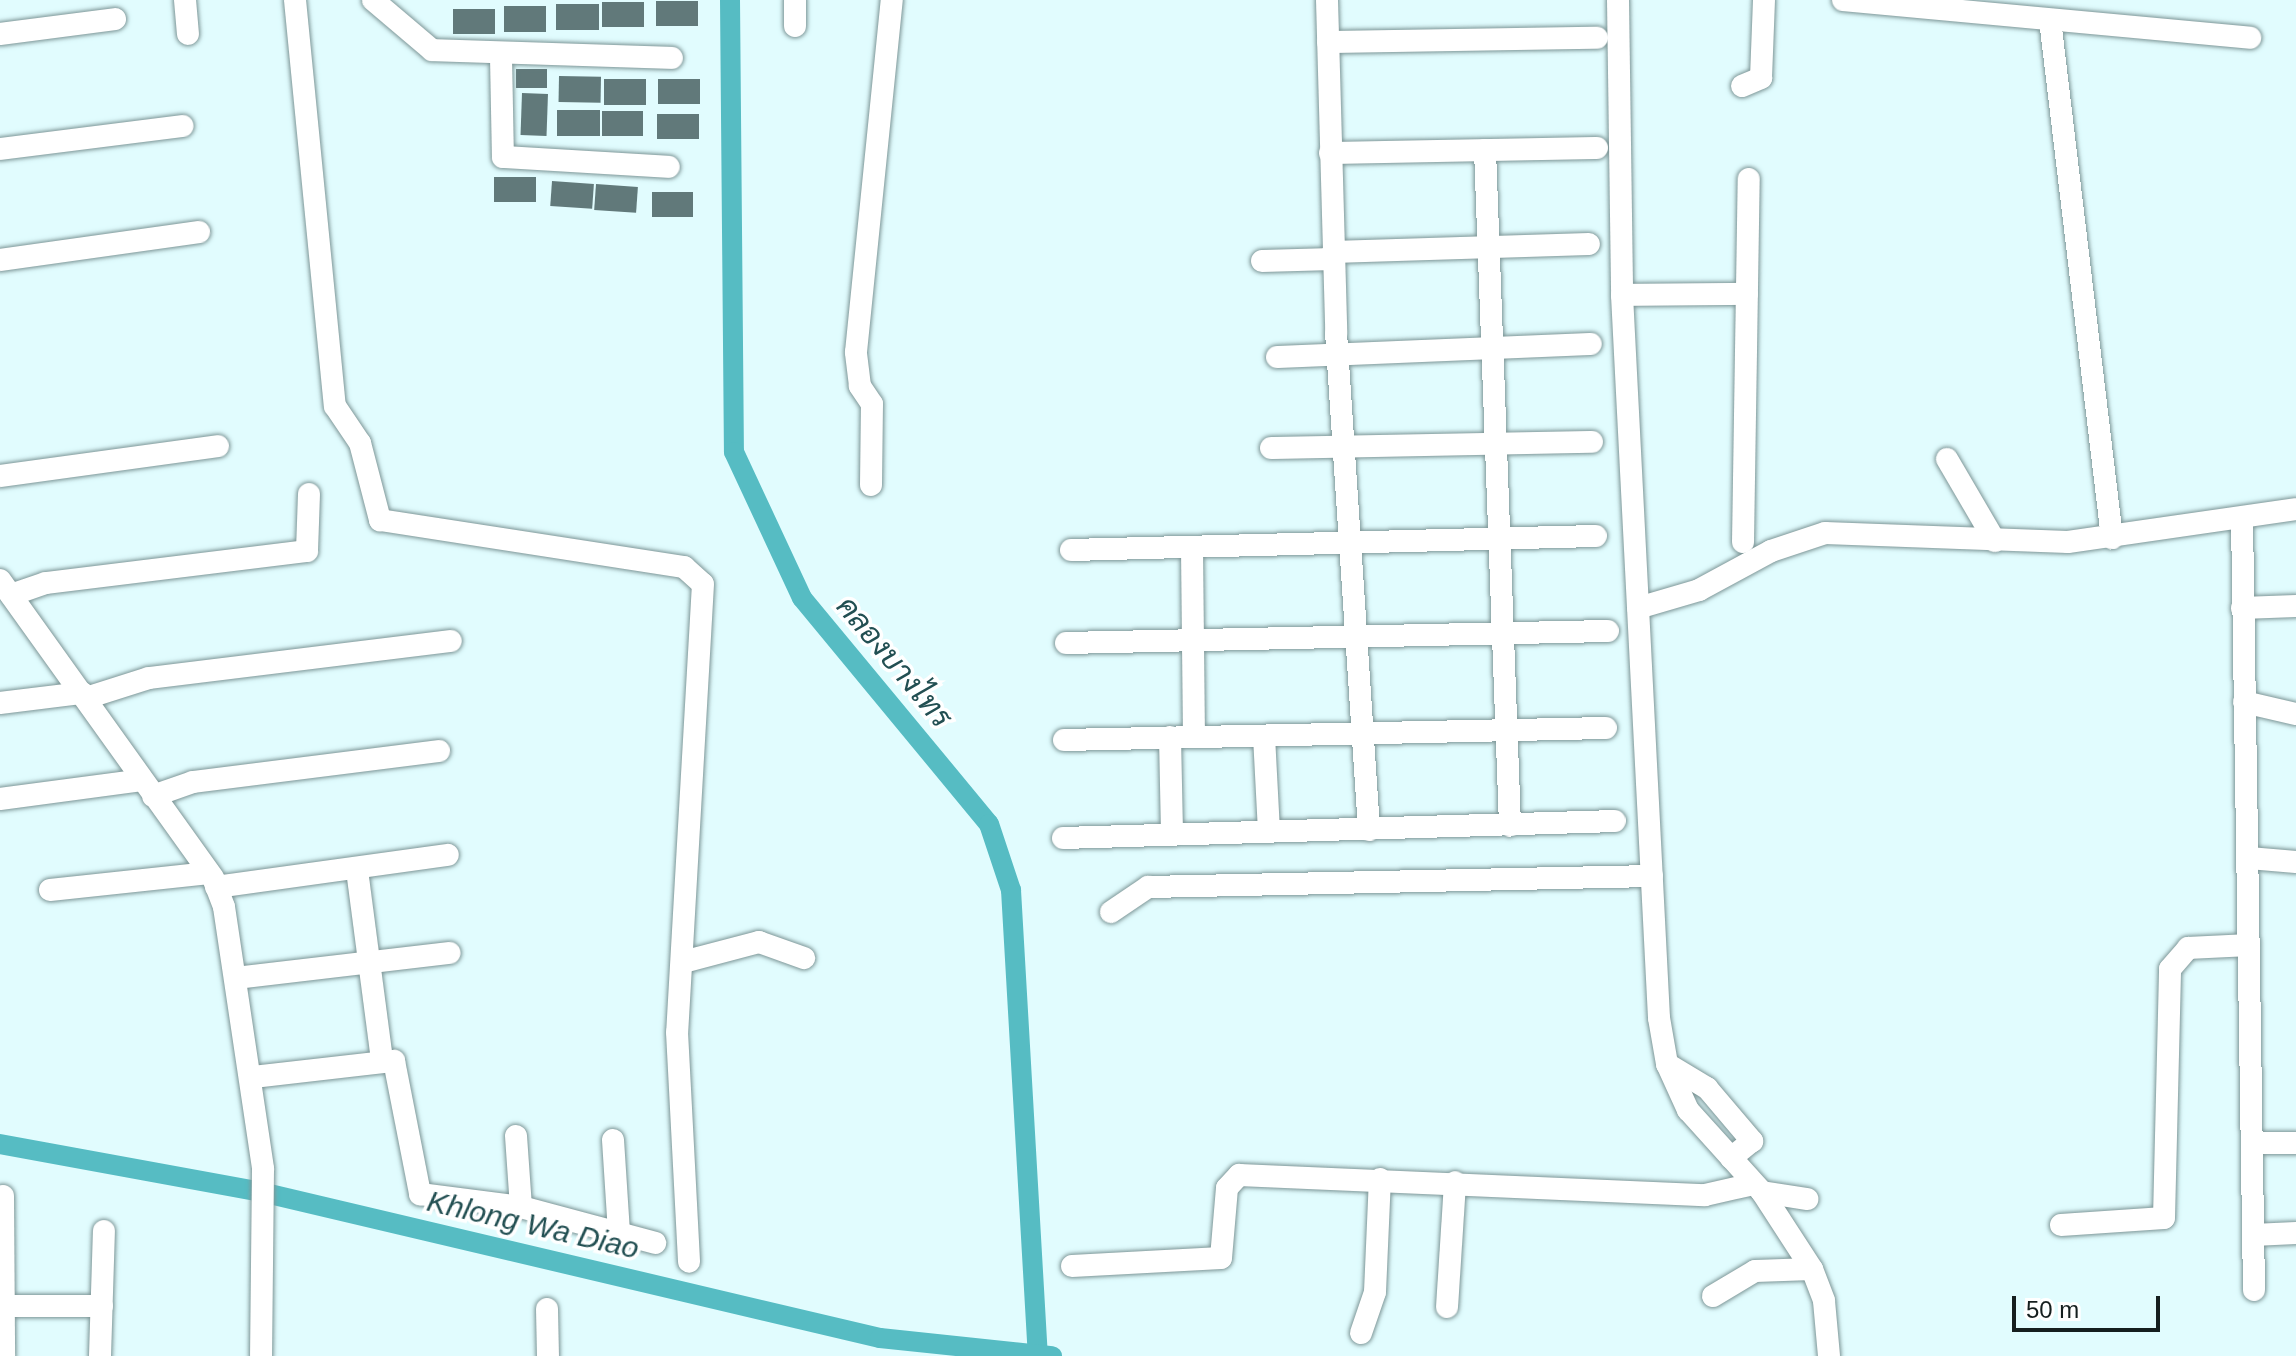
<!DOCTYPE html>
<html>
<head>
<meta charset="utf-8">
<style>
	body { margin:0 }
	#map { position:relative; width:2296px; height:1356px; overflow:hidden; background:#e1fcfe; font-family:Helvetica,Sarabun,sans-serif }
	div>[style] { position:absolute }
	.canal>* { height:20px; margin:-10px; padding:0 10px; transform-origin:10px; border-radius:10px; background:#56bcc3 }
	.building>* { inset:0; background:#61797a; transform-origin:0 0 }
	.roads { filter:drop-shadow(0 0 2px #7d9697) drop-shadow(0 0 2px #7d9697) }
	.minor>* { height:22px; margin:-11px; padding:0 11px; transform-origin:11px; border-radius:11px; background:#fff }
	span { translate:-50% -50%; white-space:nowrap; text-align:center; line-height:1.15; -webkit-text-stroke:7px #fff; paint-order:stroke }
	.water-label { font-size:30px; color:#224f52; font-style:italic }
	.scale { position:absolute; left:2012px; top:1296px; width:148px; height:36px; box-sizing:border-box; border:4px solid #151f1f; border-top:0; padding-left:10px; font-size:24px; line-height:28px; white-space:nowrap; color:#151f1f; -webkit-text-stroke:6px #fff; paint-order:stroke }
</style>
</head>
<body>
<div id="map">
	<div class="canal">
		<i style="left:730px;top:0;width:452px;rotate:89.5deg"></i>
		<i style="left:734px;top:452px;width:161px;rotate:65deg"></i>
		<i style="left:802px;top:598px;width:293px;rotate:50.4deg"></i>
		<i style="left:989px;top:824px;width:70px;rotate:71.6deg"></i>
		<i style="left:1011px;top:890px;width:467px;rotate:86.7deg"></i>
		<i style="left:0;top:1144px;width:261px;rotate:10.4deg"></i>
		<i style="left:257px;top:1191px;width:640px;rotate:13.28deg"></i>
		<i style="left:880px;top:1338px;width:173px;rotate:6deg"></i>
	</div>
	<div class="building">
		<i style="left:656px;top:1px;width:42px;height:25px"></i>
		<i style="left:602px;top:2px;width:42px;height:25px"></i>
		<i style="left:556px;top:4px;width:43px;height:26px"></i>
		<i style="left:504px;top:6px;width:42px;height:26px"></i>
		<i style="left:453px;top:9px;width:42px;height:25px"></i>
		<i style="left:516px;top:69px;width:31px;height:19px"></i>
		<i style="left:559px;top:76px;width:42px;height:26px;rotate:1deg"></i>
		<i style="left:646px;top:79px;width:26px;height:42px;rotate:90deg"></i>
		<i style="left:658px;top:79px;width:42px;height:25px"></i>
		<i style="left:522px;top:93px;width:26px;height:42px;rotate:2deg"></i>
		<i style="left:557px;top:110px;width:43px;height:26px"></i>
		<i style="left:602px;top:111px;width:41px;height:25px"></i>
		<i style="left:657px;top:114px;width:42px;height:25px"></i>
		<i style="left:494px;top:177px;width:42px;height:25px"></i>
		<i style="left:552px;top:181px;width:42px;height:25px;rotate:4deg"></i>
		<i style="left:596px;top:184px;width:42px;height:26px;rotate:4deg"></i>
		<i style="left:652px;top:192px;width:41px;height:25px"></i>
	</div>
	<div class="roads">
		<div class="minor">
			<i style="left:185px;top:0;width:34px;rotate:85deg"></i>
			<i style="left:295px;top:0;width:408px;rotate:84.4deg"></i>
			<i style="left:335px;top:406px;width:45px;rotate:56deg"></i>
			<i style="left:360px;top:443px;width:80px;rotate:75.4deg"></i>
			<i style="left:380px;top:520px;width:308px;rotate:8.8deg"></i>
			<i style="left:684px;top:567px;width:25px;rotate:42deg"></i>
			<i style="left:703px;top:584px;width:449px;rotate:93.3deg"></i>
			<i style="left:677px;top:1032px;width:230px;rotate:87deg"></i>
			<i style="left:373px;top:0;width:77px;rotate:40.3deg"></i>
			<i style="left:432px;top:50px;width:240px;rotate:1.9deg"></i>
			<i style="left:795px;top:0;width:26px;rotate:90deg"></i>
			<i style="left:1327px;top:0;width:332px;rotate:88.4deg"></i>
			<i style="left:1336px;top:332px;width:499px;rotate:86.2deg"></i>
			<i style="left:1618px;top:0;width:295px;rotate:89.2deg"></i>
			<i style="left:1622px;top:295px;width:724px;rotate:87.07deg"></i>
			<i style="left:1659px;top:1018px;width:47px;rotate:80.1deg"></i>
			<i style="left:1667px;top:1064px;width:51px;rotate:65.5deg"></i>
			<i style="left:1688px;top:1110px;width:110px;rotate:47.9deg"></i>
			<i style="left:1762px;top:1192px;width:92px;rotate:57deg"></i>
			<i style="left:1812px;top:1269px;width:34px;rotate:69deg"></i>
			<i style="left:1824px;top:1301px;width:55px;rotate:84.8deg"></i>
			<i style="left:1843px;top:0;width:409px;rotate:5.3deg"></i>
			<i style="left:2050px;top:20px;width:522px;rotate:83.17deg"></i>
			<i style="left:0;top:34px;width:116px;rotate:-7.4deg"></i>
			<i style="left:1328px;top:42px;width:269px;rotate:-0.9deg"></i>
			<i style="left:501px;top:57px;width:100px;rotate:88.9deg"></i>
			<i style="left:503px;top:157px;width:166px;rotate:3.4deg"></i>
			<i style="left:1742px;top:86px;width:21px;rotate:-23deg"></i>
			<i style="left:1761px;top:78px;width:78px;rotate:-87.8deg"></i>
			<i style="left:0;top:149px;width:184px;rotate:-7.2deg"></i>
			<i style="left:1485px;top:150px;width:676px;rotate:87.88deg"></i>
			<i style="left:1330px;top:153px;width:267px;rotate:-1.1deg"></i>
			<i style="left:1333px;top:252px;width:256px;rotate:-1.8deg"></i>
			<i style="left:0;top:260px;width:201px;rotate:-8deg"></i>
			<i style="left:1262px;top:261px;width:71px;rotate:-1.6deg"></i>
			<i style="left:1622px;top:295px;width:125px;rotate:-0.5deg"></i>
			<i style="left:1277px;top:357px;width:314px;rotate:-2.4deg"></i>
			<i style="left:1271px;top:448px;width:321px;rotate:-1.1deg"></i>
			<i style="left:1947px;top:459px;width:95px;rotate:59.7deg"></i>
			<i style="left:0;top:476px;width:220px;rotate:-7.8deg"></i>
			<i style="left:871px;top:485px;width:81px;rotate:-89.3deg"></i>
			<i style="left:872px;top:404px;width:22px;rotate:-124deg"></i>
			<i style="left:860px;top:386px;width:34px;rotate:-97deg"></i>
			<i style="left:856px;top:352px;width:354px;rotate:-84.2deg"></i>
			<i style="left:2242px;top:518px;width:772px;rotate:89.11deg"></i>
			<i style="left:1743px;top:542px;width:363px;rotate:-89.1deg"></i>
			<i style="left:1192px;top:548px;width:189px;rotate:89.4deg"></i>
			<i style="left:1071px;top:550px;width:525px;rotate:-1.53deg"></i>
			<i style="left:0;top:580px;width:366px;rotate:54.4deg"></i>
			<i style="left:213px;top:878px;width:31px;rotate:69deg"></i>
			<i style="left:224px;top:907px;width:265px;rotate:81.5deg"></i>
			<i style="left:263px;top:1169px;width:187px;rotate:90.6deg"></i>
			<i style="left:11px;top:595px;width:37px;rotate:-19deg"></i>
			<i style="left:46px;top:583px;width:263px;rotate:-7deg"></i>
			<i style="left:307px;top:551px;width:57px;rotate:-88deg"></i>
			<i style="left:1638px;top:608px;width:64px;rotate:-16.4deg"></i>
			<i style="left:1699px;top:590px;width:82px;rotate:-28.4deg"></i>
			<i style="left:1771px;top:551px;width:57px;rotate:-18.4deg"></i>
			<i style="left:1825px;top:533px;width:243px;rotate:2.1deg"></i>
			<i style="left:2068px;top:542px;width:230px;rotate:-8.2deg"></i>
			<i style="left:2242px;top:608px;width:54px;rotate:-2.1deg"></i>
			<i style="left:1066px;top:643px;width:542px;rotate:-1.27deg"></i>
			<i style="left:86px;top:698px;width:66px;rotate:-17.6deg"></i>
			<i style="left:149px;top:678px;width:304px;rotate:-7deg"></i>
			<i style="left:2244px;top:702px;width:53px;rotate:13deg"></i>
			<i style="left:0;top:703px;width:83px;rotate:-7deg"></i>
			<i style="left:1264px;top:736px;width:96px;rotate:87deg"></i>
			<i style="left:1170px;top:737px;width:98px;rotate:88.8deg"></i>
			<i style="left:1064px;top:740px;width:542px;rotate:-1.27deg"></i>
			<i style="left:153px;top:796px;width:42px;rotate:-19.3deg"></i>
			<i style="left:193px;top:782px;width:248px;rotate:-7.2deg"></i>
			<i style="left:0;top:799px;width:143px;rotate:-7.6deg"></i>
			<i style="left:1063px;top:838px;width:552px;rotate:-1.76deg"></i>
			<i style="left:2249px;top:858px;width:47px;rotate:4.9deg"></i>
			<i style="left:357px;top:870px;width:193px;rotate:82.5deg"></i>
			<i style="left:216px;top:887px;width:234px;rotate:-7.9deg"></i>
			<i style="left:50px;top:890px;width:160px;rotate:-6.1deg"></i>
			<i style="left:1111px;top:912px;width:45px;rotate:-34deg"></i>
			<i style="left:1148px;top:887px;width:504px;rotate:-1.25deg"></i>
			<i style="left:683px;top:962px;width:79px;rotate:-14.7deg"></i>
			<i style="left:759px;top:942px;width:48px;rotate:19.6deg"></i>
			<i style="left:236px;top:978px;width:215px;rotate:-6.7deg"></i>
			<i style="left:1667px;top:1064px;width:47px;rotate:31deg"></i>
			<i style="left:1707px;top:1088px;width:70px;rotate:49.7deg"></i>
			<i style="left:1752px;top:1141px;width:27px;rotate:141deg"></i>
			<i style="left:253px;top:1077px;width:142px;rotate:-6.5deg"></i>
			<i style="left:394px;top:1061px;width:136px;rotate:78.9deg"></i>
			<i style="left:420px;top:1194px;width:102px;rotate:7.3deg"></i>
			<i style="left:521px;top:1207px;width:139px;rotate:15deg"></i>
			<i style="left:516px;top:1136px;width:71px;rotate:86deg"></i>
			<i style="left:613px;top:1140px;width:93px;rotate:86.3deg"></i>
			<i style="left:2253px;top:1143px;width:43px"></i>
			<i style="left:1762px;top:1192px;width:46px;rotate:8.8deg"></i>
			<i style="left:3px;top:1196px;width:160px;rotate:89.6deg"></i>
			<i style="left:2061px;top:1225px;width:103px;rotate:-3.9deg"></i>
			<i style="left:2164px;top:1218px;width:249px;rotate:-88.6deg"></i>
			<i style="left:2170px;top:969px;width:28px;rotate:-49deg"></i>
			<i style="left:2188px;top:948px;width:61px;rotate:-2.8deg"></i>
			<i style="left:2253px;top:1235px;width:43px;rotate:-2.7deg"></i>
			<i style="left:1072px;top:1266px;width:149px;rotate:-3.1deg"></i>
			<i style="left:1221px;top:1258px;width:70px;rotate:-85.1deg"></i>
			<i style="left:1227px;top:1188px;width:18px;rotate:-47deg"></i>
			<i style="left:1239px;top:1175px;width:466px;rotate:2.5deg"></i>
			<i style="left:1705px;top:1195px;width:50px;rotate:-12.7deg"></i>
			<i style="left:1713px;top:1296px;width:49px;rotate:-30.8deg"></i>
			<i style="left:1755px;top:1271px;width:57px;rotate:-2deg"></i>
			<i style="left:4px;top:1306px;width:98px"></i>
			<i style="left:1447px;top:1307px;width:125px;rotate:-86.3deg"></i>
			<i style="left:547px;top:1309px;width:47px;rotate:88.8deg"></i>
			<i style="left:1361px;top:1333px;width:43px;rotate:-71.1deg"></i>
			<i style="left:1375px;top:1292px;width:113px;rotate:-87.5deg"></i>
			<i style="left:100px;top:1356px;width:125px;rotate:-88.2deg"></i>
		</div>
	</div>
	<div class="water-label">
		<span style="left:894px;top:662px;rotate:50deg">คลองบางไทร</span>
		<span style="left:533px;top:1225px;rotate:13deg">Khlong Wa Diao</span>
	</div>
	<div class="scale">50 m</div>
</div>
</body>
</html>
